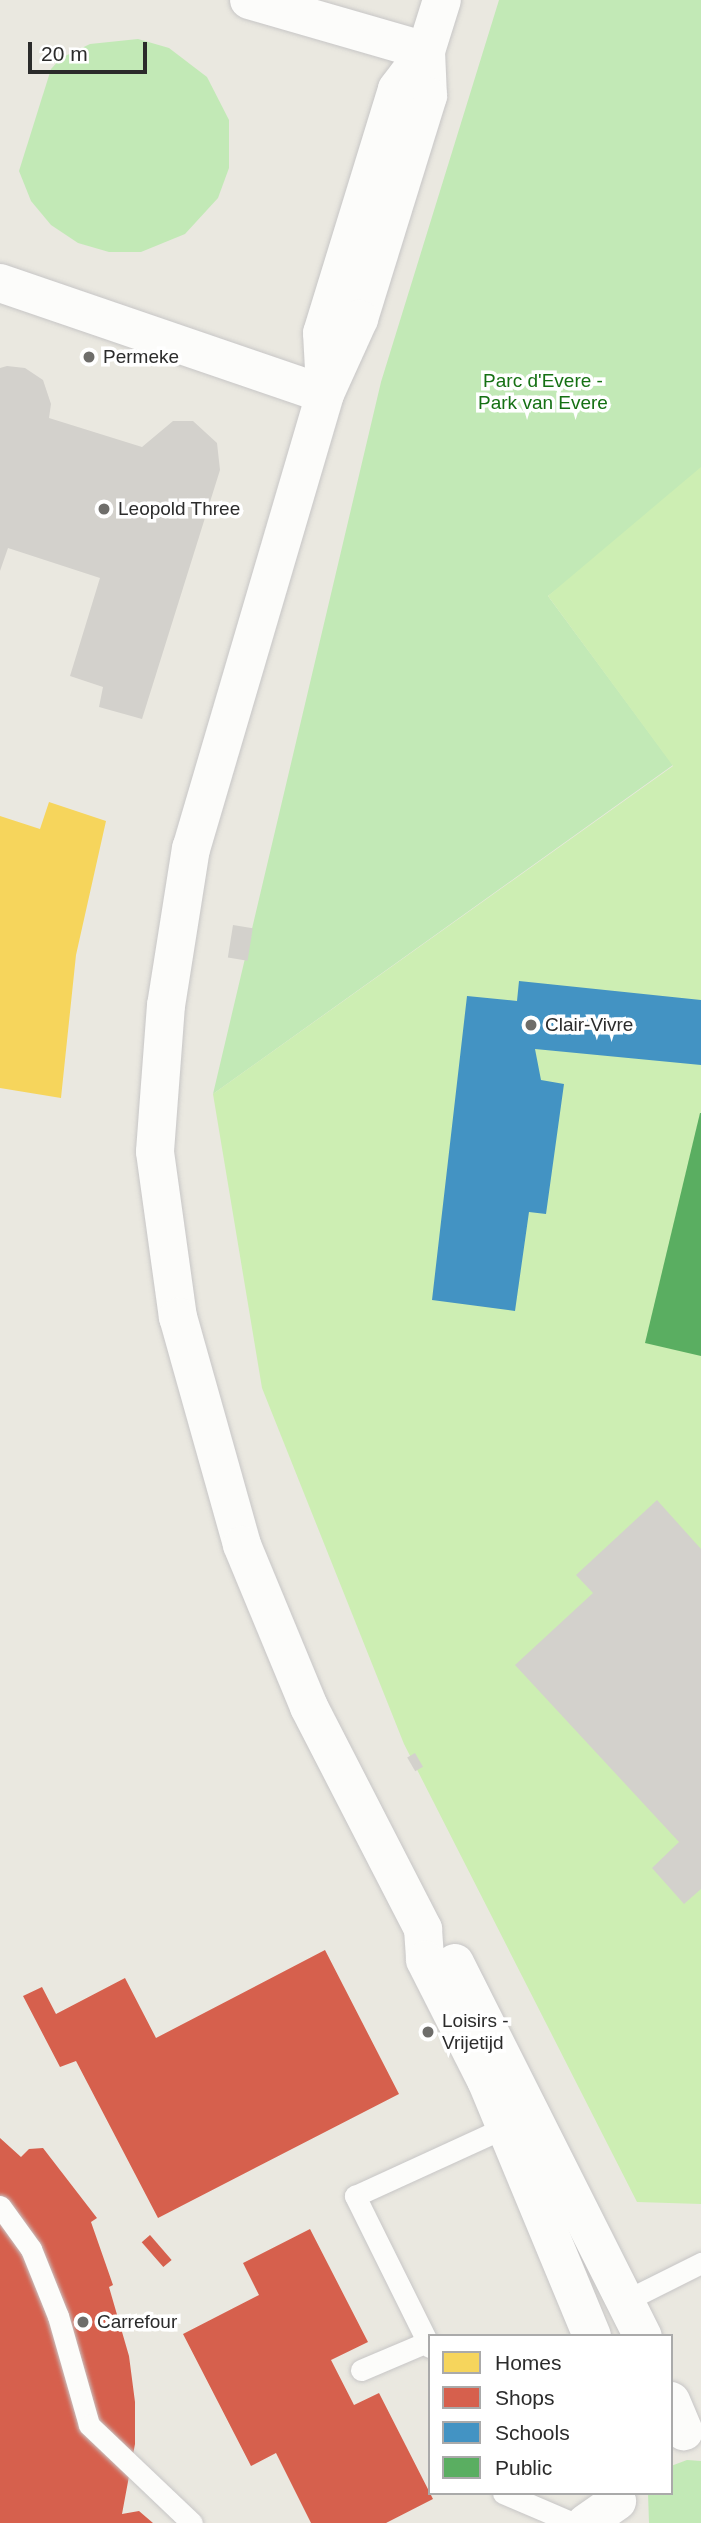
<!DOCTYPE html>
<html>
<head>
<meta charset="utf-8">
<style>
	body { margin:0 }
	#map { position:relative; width:701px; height:2523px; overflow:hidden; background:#eae8e0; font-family:Arial,sans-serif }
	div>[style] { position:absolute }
	.green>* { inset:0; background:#c2e9b6 }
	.pitch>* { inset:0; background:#cdeeb3 }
	.homes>* { inset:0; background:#f6d55c }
	.shops>* { inset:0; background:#d6604d; transform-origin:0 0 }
	.schools>* { inset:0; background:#4393c3 }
	.public>* { inset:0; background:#5aae61 }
	.building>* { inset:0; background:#d3d1cc; transform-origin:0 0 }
	.roads { filter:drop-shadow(0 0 2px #c7c6c6) drop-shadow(0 0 2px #c7c6c6) }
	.lane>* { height:21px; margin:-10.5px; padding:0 10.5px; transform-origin:10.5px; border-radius:10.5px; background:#fcfcfa }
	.street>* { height:38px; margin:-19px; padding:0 19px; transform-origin:19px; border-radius:19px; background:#fcfcfa }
	.secondary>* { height:38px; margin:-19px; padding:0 19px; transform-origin:19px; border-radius:19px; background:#fcfcfa }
	.dots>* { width:19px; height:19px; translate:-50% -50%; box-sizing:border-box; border:4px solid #fff; border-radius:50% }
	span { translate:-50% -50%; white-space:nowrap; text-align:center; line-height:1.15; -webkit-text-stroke:7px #fff; paint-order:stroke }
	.poi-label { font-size:19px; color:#2b2b2b }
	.left { translate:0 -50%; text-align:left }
	.park-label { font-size:19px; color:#157013 }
	.legend { position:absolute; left:428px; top:2334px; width:245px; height:161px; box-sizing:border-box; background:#fff; border:2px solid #aaa; margin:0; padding:9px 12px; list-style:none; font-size:21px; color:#2b2b2b }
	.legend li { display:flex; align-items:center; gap:14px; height:35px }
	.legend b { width:35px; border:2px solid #aaa }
	.scale { position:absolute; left:28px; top:42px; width:119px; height:32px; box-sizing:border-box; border:4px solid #2b2b2b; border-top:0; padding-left:9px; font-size:21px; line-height:24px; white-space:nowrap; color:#2b2b2b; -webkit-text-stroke:5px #fff; paint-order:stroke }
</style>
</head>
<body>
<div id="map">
	<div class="green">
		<i style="clip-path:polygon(499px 0,701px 0,701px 479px,548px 596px,673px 765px,213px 1094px,381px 382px)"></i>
		<i style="clip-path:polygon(138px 39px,169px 48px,207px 77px,229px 120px,229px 168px,218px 198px,185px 234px,141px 252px,109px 252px,78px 243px,51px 225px,31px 201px,19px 171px,51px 69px,61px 58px,90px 44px)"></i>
		<i style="clip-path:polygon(687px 2460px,701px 2461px,701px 2523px,649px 2523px,648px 2493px,671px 2493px,671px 2466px)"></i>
	</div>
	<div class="pitch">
		<i style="clip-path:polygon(701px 467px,701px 2204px,637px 2202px,404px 1744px,262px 1388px,213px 1094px,673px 766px,548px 596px)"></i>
	</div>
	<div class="homes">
		<i style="clip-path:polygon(49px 802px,106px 821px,76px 955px,61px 1098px,0 1088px,0 816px,40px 829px)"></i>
	</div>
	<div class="shops">
		<i style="clip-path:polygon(325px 1950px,399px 2094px,158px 2218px,76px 2061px,60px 2067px,23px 1996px,42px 1987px,56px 2014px,125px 1978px,156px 2038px)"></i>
		<i style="clip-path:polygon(0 2138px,21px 2157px,29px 2149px,43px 2148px,97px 2218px,91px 2222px,113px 2285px,109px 2287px,129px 2356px,135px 2402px,135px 2444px,122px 2514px,139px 2511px,153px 2523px,0 2523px)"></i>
		<i style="clip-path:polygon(310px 2229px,368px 2342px,331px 2360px,354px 2405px,379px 2393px,433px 2499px,386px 2523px,311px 2523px,276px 2453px,251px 2466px,183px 2334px,259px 2295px,243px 2263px)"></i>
		<i style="left:150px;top:2235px;width:33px;height:11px;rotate:49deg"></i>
	</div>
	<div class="schools">
		<i style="clip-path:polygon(519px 981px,701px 1000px,701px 1065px,535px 1049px,541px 1080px,564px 1084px,546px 1214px,529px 1212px,515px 1311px,432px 1300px,467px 996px,517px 1001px)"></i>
	</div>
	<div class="public">
		<i style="clip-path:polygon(700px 1113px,701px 1113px,701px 1356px,645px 1343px)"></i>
	</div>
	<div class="building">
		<i style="clip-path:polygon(7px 366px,25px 368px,43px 380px,51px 404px,49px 418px,142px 447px,173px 421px,193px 421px,217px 443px,220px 470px,142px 719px,99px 707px,103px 687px,70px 676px,100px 578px,8px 548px,0 571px,0 368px)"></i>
		<i style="left:233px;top:925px;width:20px;height:33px;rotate:9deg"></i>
		<i style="clip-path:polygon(657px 1500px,701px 1549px,701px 1889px,684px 1904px,652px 1868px,679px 1842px,515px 1665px,593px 1593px,576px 1575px)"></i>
		<i style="left:415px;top:1753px;width:16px;height:9px;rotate:60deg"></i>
	</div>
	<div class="roads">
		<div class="lane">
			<i style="left:0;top:2206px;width:53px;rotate:54.2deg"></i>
			<i style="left:31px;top:2249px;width:72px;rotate:68.1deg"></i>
			<i style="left:58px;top:2316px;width:113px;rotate:74.1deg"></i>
			<i style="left:89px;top:2425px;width:142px;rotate:43.6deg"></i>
			<i style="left:627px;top:2300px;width:83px;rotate:-26.6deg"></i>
			<i style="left:430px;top:2347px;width:169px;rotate:-116.4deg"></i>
			<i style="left:355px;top:2196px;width:166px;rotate:-24.6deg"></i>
			<i style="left:361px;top:2370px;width:72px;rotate:-23deg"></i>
			<i style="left:503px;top:2493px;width:76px;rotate:23.2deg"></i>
		</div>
		<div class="street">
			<i style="left:426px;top:51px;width:53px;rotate:-72.6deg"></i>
		</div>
		<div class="secondary">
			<i style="left:249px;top:0;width:184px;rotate:16.1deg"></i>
			<i style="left:426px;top:51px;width:45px;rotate:87.5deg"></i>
			<i style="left:428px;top:96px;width:233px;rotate:107.2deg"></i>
			<i style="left:359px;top:319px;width:82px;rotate:114.4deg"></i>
			<i style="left:325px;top:394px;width:473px;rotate:106.4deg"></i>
			<i style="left:191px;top:848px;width:159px;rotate:99deg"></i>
			<i style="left:166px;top:1005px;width:147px;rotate:94.3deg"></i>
			<i style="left:155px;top:1152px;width:167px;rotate:82.1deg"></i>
			<i style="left:178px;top:1317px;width:237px;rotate:74.3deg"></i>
			<i style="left:242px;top:1545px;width:175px;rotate:67.5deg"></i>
			<i style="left:309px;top:1707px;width:250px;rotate:62.8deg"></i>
			<i style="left:423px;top:1929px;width:31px;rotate:86deg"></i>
			<i style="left:425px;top:1960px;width:135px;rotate:63.1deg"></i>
			<i style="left:486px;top:2080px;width:277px;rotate:67.5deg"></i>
			<i style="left:0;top:283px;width:343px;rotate:18.9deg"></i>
			<i style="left:325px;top:388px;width:55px;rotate:-93.1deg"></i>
			<i style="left:322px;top:333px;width:255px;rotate:-72.9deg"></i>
			<i style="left:397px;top:89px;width:48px;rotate:-52.7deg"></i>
			<i style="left:455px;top:1963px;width:418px;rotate:63.3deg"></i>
			<i style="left:671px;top:2401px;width:33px;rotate:67deg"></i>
			<i style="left:586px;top:2523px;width:38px;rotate:-35deg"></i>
		</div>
	</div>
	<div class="dots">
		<i style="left:89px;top:357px;background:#6e6d6a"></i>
		<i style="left:104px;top:509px;background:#6e6d6a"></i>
		<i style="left:531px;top:1025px;background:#6e6d6a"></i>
		<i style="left:428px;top:2032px;background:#6e6d6a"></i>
		<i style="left:83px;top:2322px;background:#6e6d6a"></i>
	</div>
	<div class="poi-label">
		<span class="left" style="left:103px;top:357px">Permeke</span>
		<span class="left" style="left:118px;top:509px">Leopold Three</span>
		<span class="left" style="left:545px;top:1025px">Clair-Vivre</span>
		<span class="left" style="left:442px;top:2032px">Loisirs -<br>Vrijetijd</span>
		<span class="left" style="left:97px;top:2322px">Carrefour</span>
	</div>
	<div class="park-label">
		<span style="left:543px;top:392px">Parc d'Evere -<br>Park van Evere</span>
	</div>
	<ul class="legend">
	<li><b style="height:19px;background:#f6d55c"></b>Homes</li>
	<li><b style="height:19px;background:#d6604d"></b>Shops</li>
	<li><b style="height:19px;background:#4393c3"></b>Schools</li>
	<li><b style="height:19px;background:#5aae61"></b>Public</li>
	</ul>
	<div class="scale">20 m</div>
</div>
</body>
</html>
